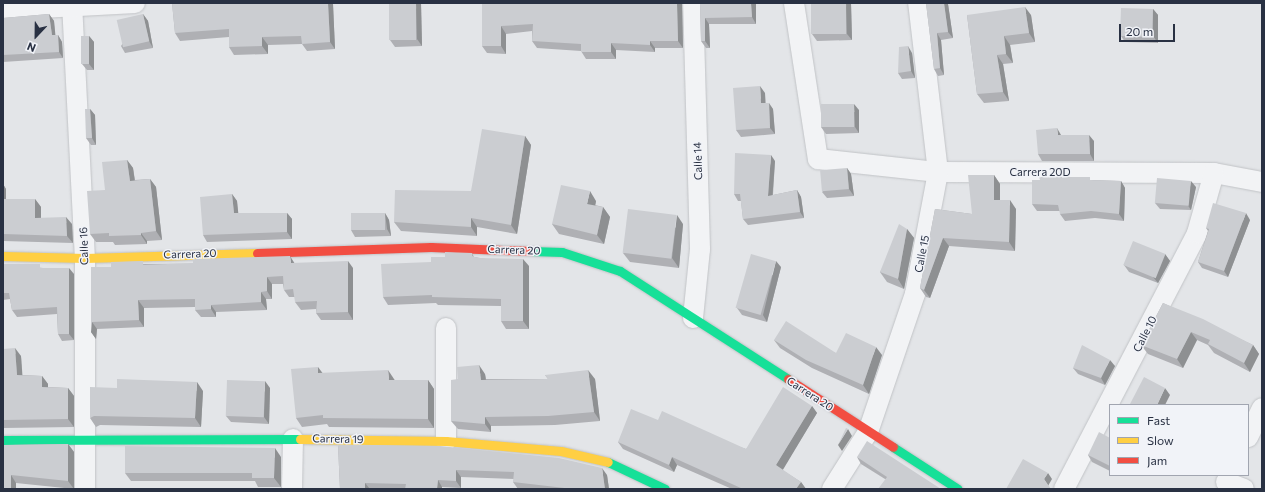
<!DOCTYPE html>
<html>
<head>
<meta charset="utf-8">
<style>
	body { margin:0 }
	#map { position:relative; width:1265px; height:492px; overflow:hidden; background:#e3e5e8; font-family:Commissioner,sans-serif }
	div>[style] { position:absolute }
	.roads { filter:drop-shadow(0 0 1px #c1c3c6) drop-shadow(0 0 1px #c1c3c6) }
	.street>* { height:20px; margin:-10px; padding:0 10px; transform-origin:10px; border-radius:10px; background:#f2f3f5 }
	.fast>* { height:9px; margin:-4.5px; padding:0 4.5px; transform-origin:4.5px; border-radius:4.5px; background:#16e098 }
	.slow>* { height:9px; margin:-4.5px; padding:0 4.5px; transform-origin:4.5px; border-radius:4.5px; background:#ffcf43 }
	.jam>* { height:9px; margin:-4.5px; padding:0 4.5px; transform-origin:4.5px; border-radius:4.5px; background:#f24e42 }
	.wall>* { inset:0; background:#afb0b4 }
	.shaded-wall>* { inset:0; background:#8e9092 }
	.building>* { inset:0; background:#cbcdd1; transform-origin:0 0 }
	span { translate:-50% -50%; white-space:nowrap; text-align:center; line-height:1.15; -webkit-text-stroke:3px #f1f3f8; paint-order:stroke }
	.street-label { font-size:11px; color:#293143 }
	.frame { position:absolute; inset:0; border:4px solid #293143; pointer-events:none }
	.legend { position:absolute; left:1109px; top:404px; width:140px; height:72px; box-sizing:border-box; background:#f1f3f8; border:1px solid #a1a5b0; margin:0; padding:5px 7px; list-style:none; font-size:12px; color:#293143 }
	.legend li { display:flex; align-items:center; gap:8px; height:20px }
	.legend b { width:20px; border:1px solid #a1a5b0 }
	.north { position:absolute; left:16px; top:16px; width:40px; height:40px; -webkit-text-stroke:3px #f1f3f8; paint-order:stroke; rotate:202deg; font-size:11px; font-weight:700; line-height:16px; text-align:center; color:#293143 }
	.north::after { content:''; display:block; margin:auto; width:14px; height:18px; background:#293143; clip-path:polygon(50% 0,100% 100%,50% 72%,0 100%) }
	.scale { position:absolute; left:1119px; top:24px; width:56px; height:18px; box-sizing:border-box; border:2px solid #293143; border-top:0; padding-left:5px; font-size:12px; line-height:14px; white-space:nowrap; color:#293143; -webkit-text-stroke:3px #f1f3f8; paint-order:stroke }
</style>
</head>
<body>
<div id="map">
	<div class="roads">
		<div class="street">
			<i style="left:72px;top:3px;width:255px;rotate:87.1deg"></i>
			<i style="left:85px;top:258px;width:231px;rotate:90deg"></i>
			<i style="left:794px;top:3px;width:158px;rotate:81.3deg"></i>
			<i style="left:818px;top:159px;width:121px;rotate:6.2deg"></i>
			<i style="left:938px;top:172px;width:276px;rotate:0.2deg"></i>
			<i style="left:1214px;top:173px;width:49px;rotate:10.6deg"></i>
			<i style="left:3px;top:10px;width:132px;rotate:-3deg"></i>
			<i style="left:693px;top:318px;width:69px;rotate:-84.2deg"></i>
			<i style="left:700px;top:249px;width:246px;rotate:-91.6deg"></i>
			<i style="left:446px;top:328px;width:113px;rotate:90deg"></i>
			<i style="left:1248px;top:437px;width:32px;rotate:-64deg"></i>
			<i style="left:1226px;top:482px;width:19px;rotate:21deg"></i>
			<i style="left:292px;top:489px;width:50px;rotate:-88.9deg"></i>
			<i style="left:832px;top:489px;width:67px;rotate:-57.7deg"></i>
			<i style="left:868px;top:432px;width:146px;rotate:-71.2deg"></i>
			<i style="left:915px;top:294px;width:124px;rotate:-79.3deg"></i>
			<i style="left:938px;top:172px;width:170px;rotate:-96.7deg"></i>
			<i style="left:1064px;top:489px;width:288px;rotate:-62.5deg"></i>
			<i style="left:1197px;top:233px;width:62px;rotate:-74.2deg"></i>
		</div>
		<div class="fast">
			<i style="left:531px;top:251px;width:31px;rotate:2deg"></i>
			<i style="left:562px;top:252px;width:61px;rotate:18.1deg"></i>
			<i style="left:620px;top:271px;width:200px;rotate:32.7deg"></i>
			<i style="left:3px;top:440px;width:297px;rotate:-0.2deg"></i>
			<i style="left:893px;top:447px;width:77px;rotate:32.9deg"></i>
			<i style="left:608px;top:462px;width:63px;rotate:25.3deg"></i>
		</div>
		<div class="slow">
			<i style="left:3px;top:256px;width:82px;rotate:1.4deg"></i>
			<i style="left:85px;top:258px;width:172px;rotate:-1.7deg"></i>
			<i style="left:300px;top:439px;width:146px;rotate:0.8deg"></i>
			<i style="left:446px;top:441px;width:115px;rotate:5deg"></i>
			<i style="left:561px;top:451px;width:48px;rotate:13.2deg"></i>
		</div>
		<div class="jam">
			<i style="left:257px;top:253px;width:174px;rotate:-2deg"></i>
			<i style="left:431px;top:247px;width:100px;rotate:2.3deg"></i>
			<i style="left:788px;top:379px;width:125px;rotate:32.9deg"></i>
		</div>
	</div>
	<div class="wall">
		<i style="clip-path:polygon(172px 3px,332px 3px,333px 4px,335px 49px,307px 51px,302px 44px,268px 45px,268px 54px,234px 55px,229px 47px,229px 37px,180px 41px,175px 33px)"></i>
		<i style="clip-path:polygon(421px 3px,422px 46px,395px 47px,390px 40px)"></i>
		<i style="clip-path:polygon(482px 3px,682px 3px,683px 48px,655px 48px,655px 52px,616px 50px,616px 59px,586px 59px,581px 51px,537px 48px,532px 41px,532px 31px,506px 34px,506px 54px,487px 53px,482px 46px)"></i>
		<i style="clip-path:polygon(700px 3px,756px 3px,756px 24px,709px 24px,710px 48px,706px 48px,701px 41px)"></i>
		<i style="clip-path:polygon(851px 3px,852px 40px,817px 41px,812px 34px)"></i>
		<i style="clip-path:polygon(926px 3px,948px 4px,953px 38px,941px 40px,944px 75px,938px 76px,934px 69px)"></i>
		<i style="clip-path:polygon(1153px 9px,1158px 15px,1158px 43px,1125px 42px,1121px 36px)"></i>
		<i style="clip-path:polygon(49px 14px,54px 21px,55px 35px,58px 35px,62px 42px,63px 58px,3px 62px,3px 18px)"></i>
		<i style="clip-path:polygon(143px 14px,148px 21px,153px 48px,125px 53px,121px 46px)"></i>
		<i style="clip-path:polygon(967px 15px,1031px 15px,1035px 42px,1010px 45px,1013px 63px,1003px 64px,1009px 101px,984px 103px,977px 94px)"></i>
		<i style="clip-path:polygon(89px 36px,94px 42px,94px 70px,87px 70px,82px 64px)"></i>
		<i style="clip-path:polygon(912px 53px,915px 78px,902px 79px,898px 73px)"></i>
		<i style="clip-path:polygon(765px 93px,765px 103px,773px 109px,775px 134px,741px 137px,736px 130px)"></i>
		<i style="clip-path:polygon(90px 109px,95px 115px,96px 145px,91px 145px,86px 138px)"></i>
		<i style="clip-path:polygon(859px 110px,859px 133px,826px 134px,821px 127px)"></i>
		<i style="clip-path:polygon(1061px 135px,1094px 141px,1094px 161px,1042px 161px,1038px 154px)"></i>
		<i style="clip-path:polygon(525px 136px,531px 145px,517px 234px,477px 227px,477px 236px,401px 231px,394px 222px,471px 191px)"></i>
		<i style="clip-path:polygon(127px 160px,133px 168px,135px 180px,150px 179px,156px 187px,162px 240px,147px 241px,147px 244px,115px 245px,113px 242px,96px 242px,90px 234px,105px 190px)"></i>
		<i style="clip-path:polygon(775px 161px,773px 195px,797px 190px,801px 197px,804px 218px,748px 225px,743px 219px,741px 201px,738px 201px,734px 194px)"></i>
		<i style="clip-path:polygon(847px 168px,851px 174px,854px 196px,827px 198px,822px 192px)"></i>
		<i style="clip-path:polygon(994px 175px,1000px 184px,1000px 200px,1016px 209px,1015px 251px,949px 246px,930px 298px,926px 297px,920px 288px,935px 209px,972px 214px)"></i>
		<i style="clip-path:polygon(1092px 180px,1121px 181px,1125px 188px,1124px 221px,1095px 218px,1065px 221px,1060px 214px,1060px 211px,1037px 211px,1032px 204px)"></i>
		<i style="clip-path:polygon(3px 184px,6px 189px,6px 199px,35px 199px,41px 207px,41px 218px,72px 224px,73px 243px,3px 241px)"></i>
		<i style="clip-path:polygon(1196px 187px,1191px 210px,1160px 209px,1155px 203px)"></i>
		<i style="clip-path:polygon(232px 194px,237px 201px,238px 213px,287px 213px,292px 219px,292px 239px,207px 242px,203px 235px)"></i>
		<i style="clip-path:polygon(596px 201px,595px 205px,603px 207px,610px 217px,604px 244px,559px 234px,552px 224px)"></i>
		<i style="clip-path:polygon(385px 213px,389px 220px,391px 236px,355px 237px,351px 230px)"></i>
		<i style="clip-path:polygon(1250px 220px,1228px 277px,1202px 268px,1198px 262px,1208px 231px,1206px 228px)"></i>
		<i style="clip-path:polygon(683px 224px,679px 268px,630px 262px,623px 253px)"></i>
		<i style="clip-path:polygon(907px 229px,914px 238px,904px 289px,887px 282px,880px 272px)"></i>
		<i style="clip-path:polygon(472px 253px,474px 257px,529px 266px,529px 329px,506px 329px,501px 321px,501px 306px,438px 305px,436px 303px,388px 305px,383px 297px,431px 262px,445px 257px)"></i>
		<i style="clip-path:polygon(1165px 254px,1170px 261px,1158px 283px,1129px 272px,1124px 265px)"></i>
		<i style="clip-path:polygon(295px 263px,353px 268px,353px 320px,321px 320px,316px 313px,316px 309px,301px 310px,295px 302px,295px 297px,289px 297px,284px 290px,283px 284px,272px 284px,272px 299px,266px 299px,267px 310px,216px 312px,216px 317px,201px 317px,195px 310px,195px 307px,144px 308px,144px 327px,97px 329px,96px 339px,91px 332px,91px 267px,111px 267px,145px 264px)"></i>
		<i style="clip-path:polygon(3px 264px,43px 268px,74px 274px,74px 340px,62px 341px,58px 334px,57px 314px,17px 317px,12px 310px,10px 299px,3px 300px)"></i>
		<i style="clip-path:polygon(781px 267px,767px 322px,742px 315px,737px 308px)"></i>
		<i style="clip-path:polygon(1163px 303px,1253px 345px,1259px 354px,1250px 372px,1214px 353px,1208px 345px,1197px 340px,1183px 368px,1148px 354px,1141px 345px)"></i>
		<i style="clip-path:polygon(774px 340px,836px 353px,882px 355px,869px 394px,812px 368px,780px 348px)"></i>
		<i style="clip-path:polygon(3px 349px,21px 356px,22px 375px,42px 376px,48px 384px,48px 387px,68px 388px,74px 396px,74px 427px,3px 428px)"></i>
		<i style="clip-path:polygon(1115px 366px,1105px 385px,1078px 374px,1073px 368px)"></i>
		<i style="clip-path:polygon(322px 373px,394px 379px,395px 380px,428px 380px,434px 389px,434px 428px,329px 427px,327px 424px,302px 427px,296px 418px)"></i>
		<i style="clip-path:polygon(485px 374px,486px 379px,548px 379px,545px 375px,595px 379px,600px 421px,555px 425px,491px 426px,491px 432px,458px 429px,451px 421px,458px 379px)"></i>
		<i style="clip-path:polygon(117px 388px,203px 391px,201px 427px,100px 425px,96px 427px,90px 418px)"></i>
		<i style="clip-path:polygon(270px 388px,269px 424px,231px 422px,226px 416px)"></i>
		<i style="clip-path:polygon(812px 406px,817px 413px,782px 470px,801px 482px,806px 489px,732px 489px,677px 465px,674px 472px,623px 449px,618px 442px,658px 420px,746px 449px)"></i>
		<i style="clip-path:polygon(1110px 438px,1110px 471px,1092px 462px,1088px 455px)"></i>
		<i style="clip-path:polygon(68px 444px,74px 452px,74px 489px,16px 483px,3px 489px,3px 445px)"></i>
		<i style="clip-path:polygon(338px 445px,607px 475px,609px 489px,518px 489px,513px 482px,514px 479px,461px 477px,461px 488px,442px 487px,442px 489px,340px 489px)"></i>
		<i style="clip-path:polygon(281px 457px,281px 487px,258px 487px,255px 481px,131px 481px,125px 473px)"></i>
		<i style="clip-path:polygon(857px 457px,941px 489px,885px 479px,861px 464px)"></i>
	</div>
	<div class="shaded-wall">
		<i style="clip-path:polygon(328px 3px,332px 3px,333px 4px,335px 49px,330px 42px)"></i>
		<i style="clip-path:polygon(416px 3px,421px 3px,422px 46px,417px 39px)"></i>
		<i style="clip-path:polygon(677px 3px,682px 3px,683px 48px,678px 41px)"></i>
		<i style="clip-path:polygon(751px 3px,756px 3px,756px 24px,752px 17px)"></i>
		<i style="clip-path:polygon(846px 3px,851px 3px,852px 40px,847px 34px)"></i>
		<i style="clip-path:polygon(944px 3px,947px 3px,948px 4px,953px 38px,948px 32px)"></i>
		<i style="clip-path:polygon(1025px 7px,1031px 15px,1035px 42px,1029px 33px)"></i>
		<i style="clip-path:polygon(1153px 9px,1158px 15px,1158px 43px,1153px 36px)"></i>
		<i style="clip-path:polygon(49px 14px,54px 21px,56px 41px,52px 35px)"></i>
		<i style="clip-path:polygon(143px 14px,148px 21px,153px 48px,149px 41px)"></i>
		<i style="clip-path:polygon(705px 18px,709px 24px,710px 48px,705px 41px)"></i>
		<i style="clip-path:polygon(501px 26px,506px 34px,506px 54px,501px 46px)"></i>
		<i style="clip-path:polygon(937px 33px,941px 40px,944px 75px,940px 68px)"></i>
		<i style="clip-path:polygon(58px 35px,62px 42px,63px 58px,59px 52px)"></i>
		<i style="clip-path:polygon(89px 36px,94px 42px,94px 70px,89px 64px)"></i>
		<i style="clip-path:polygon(1004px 36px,1010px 45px,1013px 63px,1006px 54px)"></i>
		<i style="clip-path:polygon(262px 37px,268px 45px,268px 54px,262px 46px)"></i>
		<i style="clip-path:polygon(650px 41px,655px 48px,655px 52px,650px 45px)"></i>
		<i style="clip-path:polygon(611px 43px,616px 50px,616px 59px,611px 52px)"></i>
		<i style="clip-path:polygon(908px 46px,912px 53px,915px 78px,911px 71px)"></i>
		<i style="clip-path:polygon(997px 55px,1003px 64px,1009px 101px,1003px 92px)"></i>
		<i style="clip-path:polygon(760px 86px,765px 93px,766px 110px,761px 103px)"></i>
		<i style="clip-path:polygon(769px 103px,773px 109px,775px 134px,770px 128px)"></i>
		<i style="clip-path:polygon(854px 104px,859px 110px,859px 133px,855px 127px)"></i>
		<i style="clip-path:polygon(90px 109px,95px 115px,96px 145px,92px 138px)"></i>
		<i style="clip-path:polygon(1057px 128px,1061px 135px,1058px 135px)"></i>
		<i style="clip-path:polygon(1089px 135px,1094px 141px,1094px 161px,1090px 154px)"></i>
		<i style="clip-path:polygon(525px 136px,531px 145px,517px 234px,511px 225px)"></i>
		<i style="clip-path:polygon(771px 155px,775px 161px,772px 202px,768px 196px)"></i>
		<i style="clip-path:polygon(127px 160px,133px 168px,136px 190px,130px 181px)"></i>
		<i style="clip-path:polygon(847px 168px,851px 174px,854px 196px,849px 189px)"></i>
		<i style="clip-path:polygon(994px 175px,1000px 184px,1000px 209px,994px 200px)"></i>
		<i style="clip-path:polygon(150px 179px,156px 187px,162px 240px,156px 231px)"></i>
		<i style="clip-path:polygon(1121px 181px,1125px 188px,1124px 221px,1119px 214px)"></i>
		<i style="clip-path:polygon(1191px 181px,1196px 187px,1191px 210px,1187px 204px)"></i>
		<i style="clip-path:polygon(3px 184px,6px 189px,6px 207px,3px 202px)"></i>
		<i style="clip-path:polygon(797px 190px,801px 197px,804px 218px,800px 212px)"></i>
		<i style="clip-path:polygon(590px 191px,596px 201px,594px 213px,587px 204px)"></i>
		<i style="clip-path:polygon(232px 194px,237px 201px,239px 220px,234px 213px)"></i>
		<i style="clip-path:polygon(35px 199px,41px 207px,41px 225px,35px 218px)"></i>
		<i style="clip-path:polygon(1010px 200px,1016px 209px,1015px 251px,1009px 242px)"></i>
		<i style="clip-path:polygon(603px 207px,610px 217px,604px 244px,597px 235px)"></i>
		<i style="clip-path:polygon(287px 213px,292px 219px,292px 239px,287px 232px)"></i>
		<i style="clip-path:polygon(385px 213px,389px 220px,391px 236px,387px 229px)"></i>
		<i style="clip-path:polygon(1246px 213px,1250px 220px,1228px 277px,1224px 271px)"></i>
		<i style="clip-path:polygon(677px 215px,683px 224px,679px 268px,672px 258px)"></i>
		<i style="clip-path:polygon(66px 217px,72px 224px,73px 243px,67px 236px)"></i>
		<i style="clip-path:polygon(471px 218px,477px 227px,477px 236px,471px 227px)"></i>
		<i style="clip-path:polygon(907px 229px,914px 238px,904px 289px,898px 279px)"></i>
		<i style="clip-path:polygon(141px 233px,147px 241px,147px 244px,141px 235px)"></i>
		<i style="clip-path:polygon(943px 238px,949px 246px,930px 298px,924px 290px)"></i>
		<i style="clip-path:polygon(1165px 254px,1170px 261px,1158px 283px,1153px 277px)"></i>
		<i style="clip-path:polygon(290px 256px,295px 264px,291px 263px)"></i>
		<i style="clip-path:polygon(523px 259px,529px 266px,529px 329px,523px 321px)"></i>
		<i style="clip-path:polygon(348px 261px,353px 268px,353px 320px,348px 312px)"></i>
		<i style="clip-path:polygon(776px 261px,781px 267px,767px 322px,763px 315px)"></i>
		<i style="clip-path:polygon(69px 268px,74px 274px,74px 340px,69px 334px)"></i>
		<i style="clip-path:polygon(267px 277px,272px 284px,272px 299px,267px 291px)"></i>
		<i style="clip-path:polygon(261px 292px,266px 299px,267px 310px,261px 302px)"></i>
		<i style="clip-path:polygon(138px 300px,144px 308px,144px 327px,139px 320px)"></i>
		<i style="clip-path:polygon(211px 305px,216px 312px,216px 317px,211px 309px)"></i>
		<i style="clip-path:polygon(92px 322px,97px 329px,96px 339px,91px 332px)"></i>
		<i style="clip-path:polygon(1191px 332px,1197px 340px,1183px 368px,1177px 359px)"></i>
		<i style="clip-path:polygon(1253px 345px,1259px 354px,1250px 372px,1244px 363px)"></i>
		<i style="clip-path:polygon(876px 347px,882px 355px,869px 394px,863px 385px)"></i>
		<i style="clip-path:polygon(15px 348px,21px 356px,23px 383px,17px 375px)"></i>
		<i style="clip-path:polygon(1110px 360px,1115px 366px,1105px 385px,1101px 378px)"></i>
		<i style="clip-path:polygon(479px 365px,485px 374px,487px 388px,481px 380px)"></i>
		<i style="clip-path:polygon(318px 367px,324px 375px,318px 373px)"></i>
		<i style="clip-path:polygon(388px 370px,394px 379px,395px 389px,389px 380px)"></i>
		<i style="clip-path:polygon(588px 370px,595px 379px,600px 421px,594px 412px)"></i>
		<i style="clip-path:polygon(42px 376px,48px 384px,48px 395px,42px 387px)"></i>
		<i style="clip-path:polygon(428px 380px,434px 389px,434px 428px,428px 419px)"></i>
		<i style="clip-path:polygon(265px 381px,270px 388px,269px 424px,264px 417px)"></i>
		<i style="clip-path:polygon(197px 382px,203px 391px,201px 427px,195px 418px)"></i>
		<i style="clip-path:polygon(68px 388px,74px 396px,74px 427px,68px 419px)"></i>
		<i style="clip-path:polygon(1165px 388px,1170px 395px,1165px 405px,1157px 405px)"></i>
		<i style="clip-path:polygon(812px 406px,817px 413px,781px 473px,776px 465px)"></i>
		<i style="clip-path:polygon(485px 417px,491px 426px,491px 432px,485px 424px)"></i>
		<i style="clip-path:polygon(848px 429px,852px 436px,842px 451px,838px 445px)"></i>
		<i style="clip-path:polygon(68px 444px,74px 452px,74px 489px,68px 481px)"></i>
		<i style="clip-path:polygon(275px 448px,281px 457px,281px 487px,274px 478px)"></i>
		<i style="clip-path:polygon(672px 457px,677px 465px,674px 472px,669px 465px)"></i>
		<i style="clip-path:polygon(602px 468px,607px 475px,609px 489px,605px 489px)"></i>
		<i style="clip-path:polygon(456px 470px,461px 477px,461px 488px,456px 481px)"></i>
		<i style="clip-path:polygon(1048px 473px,1052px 479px,1048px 486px,1044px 479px)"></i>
		<i style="clip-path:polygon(11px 475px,16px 483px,16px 489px,11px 489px)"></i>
		<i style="clip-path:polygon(438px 480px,442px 487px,442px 489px,437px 489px)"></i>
		<i style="clip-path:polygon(801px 482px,806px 489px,796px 489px)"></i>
		<i style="clip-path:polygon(365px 483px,370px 489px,365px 489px)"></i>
	</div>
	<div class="building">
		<i style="clip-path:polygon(172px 3px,328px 3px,330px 42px,302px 44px,301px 36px,262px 37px,262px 46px,229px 47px,229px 29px,175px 33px)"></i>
		<i style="left:389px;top:3px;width:27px;height:37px"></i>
		<i style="clip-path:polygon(482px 3px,677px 3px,678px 41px,650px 41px,650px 45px,611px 43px,611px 52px,581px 52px,581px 44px,532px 41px,533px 24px,501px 26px,501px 46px,482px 46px)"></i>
		<i style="clip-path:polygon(700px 3px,751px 3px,752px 17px,705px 18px,705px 41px,701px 41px)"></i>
		<i style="left:811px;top:3px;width:35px;height:31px"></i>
		<i style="clip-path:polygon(926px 3px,944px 3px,948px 32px,937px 33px,940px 68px,934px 69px)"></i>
		<i style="clip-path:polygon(1025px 7px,1029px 33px,1004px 36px,1006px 54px,997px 55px,1003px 92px,977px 94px,967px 15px)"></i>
		<i style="left:1121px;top:8px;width:32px;height:28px;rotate:2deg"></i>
		<i style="clip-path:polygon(49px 14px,52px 35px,58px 35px,59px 52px,3px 55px,3px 18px)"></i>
		<i style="left:143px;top:14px;width:28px;height:27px;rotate:77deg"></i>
		<i style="left:81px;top:36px;width:8px;height:28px"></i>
		<i style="clip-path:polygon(908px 46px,911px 71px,898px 73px,899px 47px)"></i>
		<i style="clip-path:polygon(760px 86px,761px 103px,769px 103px,770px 128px,736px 130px,733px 88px)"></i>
		<i style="left:821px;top:104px;width:33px;height:23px"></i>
		<i style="clip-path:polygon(85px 109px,90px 109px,92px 138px,86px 138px)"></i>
		<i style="clip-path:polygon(1057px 128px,1058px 135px,1089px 135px,1090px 154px,1038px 154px,1036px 130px)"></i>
		<i style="clip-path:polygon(482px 129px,525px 136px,511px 225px,471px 218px,471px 227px,394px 222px,395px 190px,471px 191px)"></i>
		<i style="clip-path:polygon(735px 153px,771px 155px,768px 196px,797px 190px,800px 212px,743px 219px,740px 194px,734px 194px)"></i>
		<i style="clip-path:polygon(127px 160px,130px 181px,150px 179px,156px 231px,141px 233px,141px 235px,109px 236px,109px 233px,90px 234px,87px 191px,105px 190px,102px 162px)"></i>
		<i style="left:847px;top:168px;width:21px;height:27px;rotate:85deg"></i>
		<i style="clip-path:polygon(968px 175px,994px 175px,994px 200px,1010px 200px,1009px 242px,943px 238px,924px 290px,920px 288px,935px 209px,972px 214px)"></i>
		<i style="clip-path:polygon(1039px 177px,1090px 177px,1090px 180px,1121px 181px,1119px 214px,1091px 211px,1060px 214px,1058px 205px,1032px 204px,1032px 180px,1040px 180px)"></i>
		<i style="left:1157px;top:178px;width:34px;height:25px;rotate:5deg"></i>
		<i style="clip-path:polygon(561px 185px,590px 191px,587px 204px,603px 207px,597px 235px,552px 224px)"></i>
		<i style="clip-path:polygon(232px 194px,234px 213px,287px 213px,287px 232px,203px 235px,200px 197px)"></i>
		<i style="clip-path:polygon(3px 199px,35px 199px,35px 218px,66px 217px,67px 236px,3px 234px)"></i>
		<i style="clip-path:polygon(1213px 203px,1246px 213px,1224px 271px,1198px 262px,1209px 229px,1206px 228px)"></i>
		<i style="left:628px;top:209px;width:49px;height:44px;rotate:7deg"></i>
		<i style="left:351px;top:213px;width:34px;height:17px"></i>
		<i style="clip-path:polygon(899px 224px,907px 229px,898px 279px,880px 272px)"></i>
		<i style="left:1133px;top:241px;width:35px;height:26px;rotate:22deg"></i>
		<i style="clip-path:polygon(445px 252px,472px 253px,472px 256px,478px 258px,523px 259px,523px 321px,501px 321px,501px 299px,432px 297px,432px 295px,383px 297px,381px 264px,431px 262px,431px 257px,445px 257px)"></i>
		<i style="left:751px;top:254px;width:26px;height:56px;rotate:16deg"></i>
		<i style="clip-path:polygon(290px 256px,291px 263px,348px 261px,348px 312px,316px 313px,317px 301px,295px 302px,293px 289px,284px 290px,283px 276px,267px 277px,267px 291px,261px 292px,261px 302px,211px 305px,211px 309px,195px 310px,195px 299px,138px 300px,139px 320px,92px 322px,91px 332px,91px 267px,111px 267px,111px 262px,143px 261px,143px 265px,193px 263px,193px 259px)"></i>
		<i style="clip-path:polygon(3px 264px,40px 264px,40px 268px,69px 268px,69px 334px,58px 334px,57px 307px,12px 310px,9px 293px,3px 293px)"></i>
		<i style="clip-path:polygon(1163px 303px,1203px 319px,1253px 345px,1244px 363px,1208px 344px,1210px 340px,1191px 332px,1177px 359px,1141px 345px)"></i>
		<i style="clip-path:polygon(786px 321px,836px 353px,846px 333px,876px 347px,863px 385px,806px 360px,774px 340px)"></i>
		<i style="clip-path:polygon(1082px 345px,1110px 360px,1101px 378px,1073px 368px)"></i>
		<i style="clip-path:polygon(15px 348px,17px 375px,42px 376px,42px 387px,68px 388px,68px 419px,3px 420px,3px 349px)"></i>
		<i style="clip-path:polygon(479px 365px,481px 380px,548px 379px,545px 375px,588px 370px,594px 412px,548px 416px,485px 417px,485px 424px,451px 421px,451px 380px,458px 379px,457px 367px)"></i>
		<i style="clip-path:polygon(318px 367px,318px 373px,388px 370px,389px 380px,428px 380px,428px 419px,323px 418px,323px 415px,296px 418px,291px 369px)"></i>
		<i style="clip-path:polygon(1144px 377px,1165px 388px,1157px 405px,1133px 405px,1130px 404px)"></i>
		<i style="clip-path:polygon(117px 379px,197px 382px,195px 418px,94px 416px,90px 418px,90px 387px,117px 388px)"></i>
		<i style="left:227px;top:380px;width:38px;height:36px;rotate:2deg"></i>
		<i style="clip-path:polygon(783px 387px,812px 406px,776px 465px,801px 482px,796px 489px,743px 489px,672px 457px,669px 465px,618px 442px,631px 409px,658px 420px,662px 411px,746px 449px)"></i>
		<i style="clip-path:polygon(846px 428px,848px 429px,838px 445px)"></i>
		<i style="clip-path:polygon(1099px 432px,1110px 438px,1110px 466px,1088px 455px)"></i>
		<i style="clip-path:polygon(867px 441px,941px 489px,878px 489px,887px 477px,857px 457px)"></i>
		<i style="clip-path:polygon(68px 444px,68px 481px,11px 475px,11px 489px,3px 489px,3px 445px)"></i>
		<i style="clip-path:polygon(338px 445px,440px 446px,559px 458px,602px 468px,605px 489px,573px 489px,513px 482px,514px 472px,456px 470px,456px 481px,438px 480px,437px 489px,405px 489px,406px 484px,365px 483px,365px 489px,340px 489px)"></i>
		<i style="clip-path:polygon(125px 446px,275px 448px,274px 478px,252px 478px,252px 473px,125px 473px)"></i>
		<i style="clip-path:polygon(1023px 459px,1048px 473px,1044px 479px,1051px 489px,1006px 489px)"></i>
	</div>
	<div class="street-label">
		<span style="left:698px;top:161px;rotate:-92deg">Calle 14</span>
		<span style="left:1040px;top:172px">Carrera 20D</span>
		<span style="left:84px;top:246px;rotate:-92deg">Calle 16</span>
		<span style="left:514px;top:250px;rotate:2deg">Carrera 20</span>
		<span style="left:190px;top:254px;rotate:-2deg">Carrera 20</span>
		<span style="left:922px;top:254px;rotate:-79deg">Calle 15</span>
		<span style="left:1145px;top:334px;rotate:-63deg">Calle 10</span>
		<span style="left:810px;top:394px;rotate:33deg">Carrera 20</span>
		<span style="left:338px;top:439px;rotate:1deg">Carrera 19</span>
	</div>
	<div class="frame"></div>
	<ul class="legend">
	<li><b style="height:5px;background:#16e098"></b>Fast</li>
	<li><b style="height:5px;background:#ffcf43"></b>Slow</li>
	<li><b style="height:5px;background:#f24e42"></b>Jam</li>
	</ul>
	<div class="north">N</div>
	<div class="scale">20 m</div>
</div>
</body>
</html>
